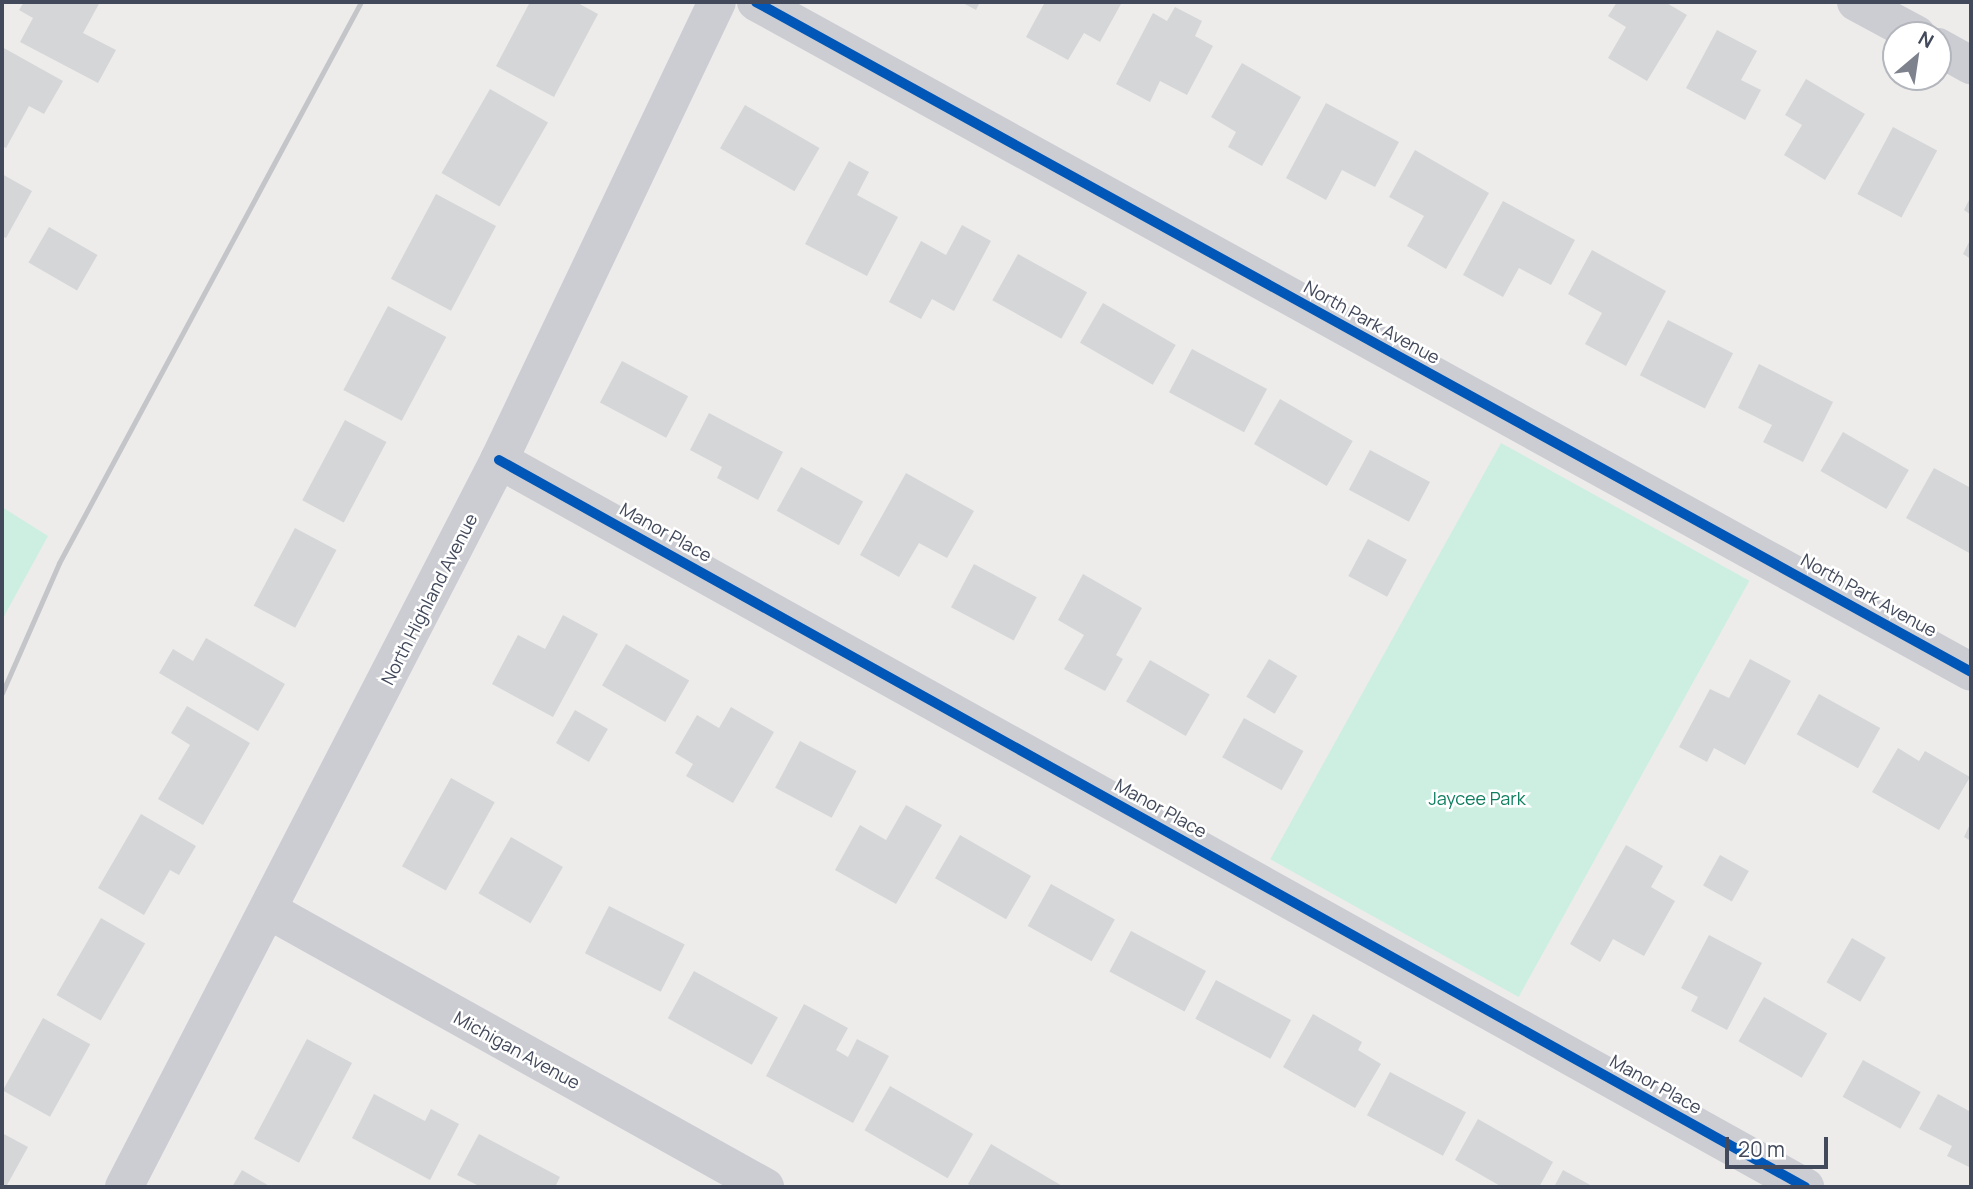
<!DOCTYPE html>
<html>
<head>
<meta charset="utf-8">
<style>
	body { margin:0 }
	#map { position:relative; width:1973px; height:1189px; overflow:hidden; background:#edeceb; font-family:Manrope,sans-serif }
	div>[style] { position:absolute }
	.green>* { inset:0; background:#cdefe1; transform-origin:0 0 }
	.building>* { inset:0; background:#d5d6d8; transform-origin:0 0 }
	.minor>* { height:38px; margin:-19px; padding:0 19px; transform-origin:19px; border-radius:19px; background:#cccdd2 }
	.rail>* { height:5px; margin:-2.5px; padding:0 2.5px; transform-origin:2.5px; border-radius:2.5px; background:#c4c5c8 }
	.cycleway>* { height:10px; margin:-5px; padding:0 5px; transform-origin:5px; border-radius:5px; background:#0057b8 }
	span { translate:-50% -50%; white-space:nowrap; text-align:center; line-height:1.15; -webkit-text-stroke:5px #fff; paint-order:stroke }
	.street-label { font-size:18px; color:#42495a }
	.park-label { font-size:18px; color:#0f7f60 }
	.frame { position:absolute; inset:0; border:4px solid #42495a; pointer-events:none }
	.north { position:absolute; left:1882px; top:21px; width:70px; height:70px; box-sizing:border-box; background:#fff; border:2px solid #b3b6bd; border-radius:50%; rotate:29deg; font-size:19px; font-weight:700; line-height:28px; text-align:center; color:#42495a }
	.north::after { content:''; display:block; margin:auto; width:24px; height:32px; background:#7e828d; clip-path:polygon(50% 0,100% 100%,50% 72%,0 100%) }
	.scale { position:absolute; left:1725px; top:1137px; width:103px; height:32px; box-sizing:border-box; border:4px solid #42495a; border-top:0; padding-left:9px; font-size:21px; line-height:24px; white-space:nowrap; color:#42495a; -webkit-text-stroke:5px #fff; paint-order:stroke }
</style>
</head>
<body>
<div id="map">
	<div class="green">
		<i style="left:1501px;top:443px;width:284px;height:476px;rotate:29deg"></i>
		<i style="clip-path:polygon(2px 507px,48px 536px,2px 620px)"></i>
	</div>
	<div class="building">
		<i style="clip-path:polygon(24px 2px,100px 2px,83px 33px,116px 50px,98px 83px,20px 42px,33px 18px,19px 10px)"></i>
		<i style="clip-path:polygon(530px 2px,576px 2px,598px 14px,554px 97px,496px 66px)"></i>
		<i style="clip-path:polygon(961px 2px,980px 2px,976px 10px)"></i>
		<i style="clip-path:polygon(1045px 2px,1117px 2px,1121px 4px,1100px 42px,1084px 33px,1068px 60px,1026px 37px)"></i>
		<i style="clip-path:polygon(1617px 2px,1665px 2px,1687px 15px,1647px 81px,1608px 58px,1626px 27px,1608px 16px)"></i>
		<i style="clip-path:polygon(1175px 7px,1202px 21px,1195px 36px,1213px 46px,1187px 95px,1160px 81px,1150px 102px,1116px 84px,1153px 13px,1167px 21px)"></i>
		<i style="clip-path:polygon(1717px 30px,1757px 51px,1741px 80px,1761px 90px,1745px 120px,1686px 88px)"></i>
		<i style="clip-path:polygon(2px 47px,63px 81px,44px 114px,29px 106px,6px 148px,2px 146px)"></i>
		<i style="clip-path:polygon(1242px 63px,1301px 97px,1262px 166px,1228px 147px,1236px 132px,1211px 117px)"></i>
		<i style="clip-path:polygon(1806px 79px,1865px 114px,1825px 180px,1784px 155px,1802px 125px,1785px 115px)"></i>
		<i style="left:490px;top:89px;width:67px;height:97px;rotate:30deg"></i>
		<i style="clip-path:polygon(1326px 103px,1399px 142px,1375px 187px,1342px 170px,1326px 200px,1286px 178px)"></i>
		<i style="left:745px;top:105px;width:86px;height:50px;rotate:30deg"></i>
		<i style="left:1893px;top:127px;width:50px;height:76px;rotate:28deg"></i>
		<i style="clip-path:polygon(1415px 150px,1489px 193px,1446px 269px,1407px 246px,1424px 216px,1389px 197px)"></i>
		<i style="clip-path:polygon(849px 161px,869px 172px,857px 195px,898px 217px,867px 276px,805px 244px)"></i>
		<i style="clip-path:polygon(2px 174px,32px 191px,6px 238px,2px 236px)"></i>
		<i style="left:436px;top:194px;width:68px;height:96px;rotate:28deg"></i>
		<i style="clip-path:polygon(1971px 196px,1971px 215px,1964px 210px)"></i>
		<i style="clip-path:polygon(1503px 201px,1575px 240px,1551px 285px,1519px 268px,1503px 297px,1463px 275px)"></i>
		<i style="clip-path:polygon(962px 225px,991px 241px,954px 311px,932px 299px,921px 319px,889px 302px,921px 241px,946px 255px)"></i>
		<i style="left:49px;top:227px;width:56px;height:41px;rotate:30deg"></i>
		<i style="clip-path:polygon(1971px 238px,1971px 259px,1963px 254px)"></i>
		<i style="clip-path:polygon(1592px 250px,1666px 291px,1626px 366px,1585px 344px,1602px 313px,1568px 294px)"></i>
		<i style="left:1018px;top:254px;width:79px;height:53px;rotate:29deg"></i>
		<i style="left:1103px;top:303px;width:84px;height:46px;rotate:30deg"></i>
		<i style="left:388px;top:306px;width:66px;height:95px;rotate:28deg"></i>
		<i style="left:1668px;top:320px;width:73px;height:62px;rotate:27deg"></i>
		<i style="left:1192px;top:349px;width:85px;height:49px;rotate:28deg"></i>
		<i style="left:622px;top:361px;width:75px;height:47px;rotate:28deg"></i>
		<i style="clip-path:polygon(1759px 364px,1833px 402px,1803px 462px,1763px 442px,1772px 425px,1738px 408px)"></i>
		<i style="left:1280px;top:399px;width:84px;height:52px;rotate:30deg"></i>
		<i style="clip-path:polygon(709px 413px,783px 452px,758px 500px,717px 478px,722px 467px,690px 450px)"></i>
		<i style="left:345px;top:420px;width:47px;height:91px;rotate:28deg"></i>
		<i style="left:1843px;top:432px;width:76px;height:45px;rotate:30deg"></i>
		<i style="left:1370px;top:450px;width:68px;height:45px;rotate:28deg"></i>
		<i style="left:801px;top:467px;width:71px;height:50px;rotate:29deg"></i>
		<i style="clip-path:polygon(1934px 468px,1971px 488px,1971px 554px,1906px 518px)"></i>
		<i style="clip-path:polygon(906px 473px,974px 511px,947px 558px,919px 543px,899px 577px,860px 555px)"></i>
		<i style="left:295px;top:528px;width:47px;height:88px;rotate:28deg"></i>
		<i style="left:1368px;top:539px;width:44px;height:42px;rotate:28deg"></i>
		<i style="left:974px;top:564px;width:71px;height:49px;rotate:28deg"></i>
		<i style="clip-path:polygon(1083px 574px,1142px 608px,1116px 655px,1123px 659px,1105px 691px,1064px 669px,1084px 635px,1058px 620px)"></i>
		<i style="clip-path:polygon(563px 615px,598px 634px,553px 717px,492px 684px,518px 635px,545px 649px)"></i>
		<i style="clip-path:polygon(206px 638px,285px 684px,258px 731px,159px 673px,173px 649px,193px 661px)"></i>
		<i style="left:626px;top:644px;width:73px;height:48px;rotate:30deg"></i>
		<i style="left:1269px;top:659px;width:33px;height:44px;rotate:31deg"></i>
		<i style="clip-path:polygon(1750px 659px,1791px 681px,1745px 765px,1714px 748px,1707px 762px,1679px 747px,1710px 689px,1729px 698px)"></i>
		<i style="left:1150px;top:660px;width:69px;height:48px;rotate:30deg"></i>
		<i style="left:1819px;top:694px;width:70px;height:46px;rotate:29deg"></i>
		<i style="clip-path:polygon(187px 706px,250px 743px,203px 825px,158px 799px,190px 745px,171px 733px)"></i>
		<i style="clip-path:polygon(731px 707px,774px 732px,733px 803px,686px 776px,693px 764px,675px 753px,697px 715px,719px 728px)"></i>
		<i style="left:575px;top:710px;width:38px;height:38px;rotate:30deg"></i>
		<i style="left:1244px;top:718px;width:68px;height:45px;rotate:29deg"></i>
		<i style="left:800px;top:741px;width:64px;height:53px;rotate:28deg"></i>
		<i style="clip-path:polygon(1898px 748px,1919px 761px,1925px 751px,1970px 777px,1939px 830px,1872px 792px)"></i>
		<i style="left:451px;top:778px;width:50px;height:101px;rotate:29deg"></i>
		<i style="clip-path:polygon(906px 805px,942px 825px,896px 904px,835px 870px,860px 825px,886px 840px)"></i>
		<i style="clip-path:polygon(141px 814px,196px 846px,179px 875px,170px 870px,144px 915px,98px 888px)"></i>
		<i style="clip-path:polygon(1971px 822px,1971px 841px,1964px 837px)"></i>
		<i style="left:960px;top:835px;width:82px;height:50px;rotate:30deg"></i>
		<i style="left:511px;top:837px;width:60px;height:65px;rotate:30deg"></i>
		<i style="clip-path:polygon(1626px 845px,1663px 866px,1651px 887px,1675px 901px,1644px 956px,1613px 939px,1600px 962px,1570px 944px)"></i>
		<i style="left:1720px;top:855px;width:33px;height:35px;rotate:29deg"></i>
		<i style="left:1051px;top:884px;width:73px;height:48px;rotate:29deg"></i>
		<i style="left:609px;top:906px;width:85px;height:53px;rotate:27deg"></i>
		<i style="left:101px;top:918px;width:51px;height:89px;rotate:30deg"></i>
		<i style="left:1131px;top:931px;width:85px;height:46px;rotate:28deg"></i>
		<i style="clip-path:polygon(1709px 935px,1762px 963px,1727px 1030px,1691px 1011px,1698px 997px,1681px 988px)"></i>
		<i style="left:1852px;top:938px;width:39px;height:51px;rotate:30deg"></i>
		<i style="left:694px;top:971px;width:96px;height:54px;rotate:29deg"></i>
		<i style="left:1216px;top:980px;width:85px;height:44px;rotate:28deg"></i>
		<i style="left:1764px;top:997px;width:73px;height:51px;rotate:30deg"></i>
		<i style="clip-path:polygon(804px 1004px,848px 1028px,836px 1050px,848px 1057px,857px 1039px,889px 1056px,853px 1123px,766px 1076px)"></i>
		<i style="clip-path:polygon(1313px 1014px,1362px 1042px,1358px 1050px,1381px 1064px,1355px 1108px,1283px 1067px)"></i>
		<i style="left:43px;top:1018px;width:54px;height:83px;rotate:29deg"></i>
		<i style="left:307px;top:1039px;width:51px;height:113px;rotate:28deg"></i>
		<i style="left:1863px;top:1060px;width:66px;height:42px;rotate:29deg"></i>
		<i style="left:1390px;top:1072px;width:86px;height:49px;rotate:28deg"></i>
		<i style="left:890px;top:1086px;width:96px;height:51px;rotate:30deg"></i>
		<i style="clip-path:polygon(374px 1094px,425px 1121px,431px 1109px,459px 1124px,430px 1180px,352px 1138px)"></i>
		<i style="clip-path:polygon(1938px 1094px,1971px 1112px,1971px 1168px,1947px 1156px,1952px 1146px,1919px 1129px)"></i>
		<i style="clip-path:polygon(1478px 1119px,1553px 1162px,1539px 1187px,1502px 1187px,1455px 1160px)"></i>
		<i style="clip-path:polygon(2px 1133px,28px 1147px,6px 1187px,2px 1187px)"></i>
		<i style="clip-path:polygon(479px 1134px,560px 1177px,555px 1187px,475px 1187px,477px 1185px,457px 1175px)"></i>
		<i style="clip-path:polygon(991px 1144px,1064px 1187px,973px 1187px,968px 1184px)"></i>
		<i style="clip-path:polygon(242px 1170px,271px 1187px,232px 1187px)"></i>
		<i style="clip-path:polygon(1563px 1170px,1594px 1187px,1554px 1187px)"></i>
	</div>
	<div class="minor">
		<i style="left:756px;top:2px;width:1387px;rotate:28.87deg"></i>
		<i style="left:1856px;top:2px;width:69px;rotate:28.4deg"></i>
		<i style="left:1938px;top:47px;width:38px;rotate:29deg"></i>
		<i style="left:499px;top:460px;width:1495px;rotate:29.1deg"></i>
		<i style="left:270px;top:911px;width:567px;rotate:29.14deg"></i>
		<i style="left:124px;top:1187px;width:818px;rotate:-62.71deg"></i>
		<i style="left:499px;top:460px;width:507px;rotate:-64.55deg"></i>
	</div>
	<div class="rail">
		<i style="left:2px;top:693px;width:142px;rotate:-66.3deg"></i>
		<i style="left:59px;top:563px;width:637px;rotate:-61.71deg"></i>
	</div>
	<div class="cycleway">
		<i style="left:756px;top:2px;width:1387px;rotate:28.87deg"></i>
		<i style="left:499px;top:460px;width:1495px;rotate:29.1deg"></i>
	</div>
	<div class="street-label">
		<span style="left:1372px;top:322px;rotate:29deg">North Park Avenue</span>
		<span style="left:666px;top:532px;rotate:29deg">Manor Place</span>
		<span style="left:1869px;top:595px;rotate:29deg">North Park Avenue</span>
		<span style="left:429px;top:599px;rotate:-63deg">North Highland Avenue</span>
		<span style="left:1161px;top:808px;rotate:29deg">Manor Place</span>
		<span style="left:517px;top:1050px;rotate:29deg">Michigan Avenue</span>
		<span style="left:1656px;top:1084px;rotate:29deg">Manor Place</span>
	</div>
	<div class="park-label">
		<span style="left:1477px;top:798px">Jaycee Park</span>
	</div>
	<div class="frame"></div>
	<div class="north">N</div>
	<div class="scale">20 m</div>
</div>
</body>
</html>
